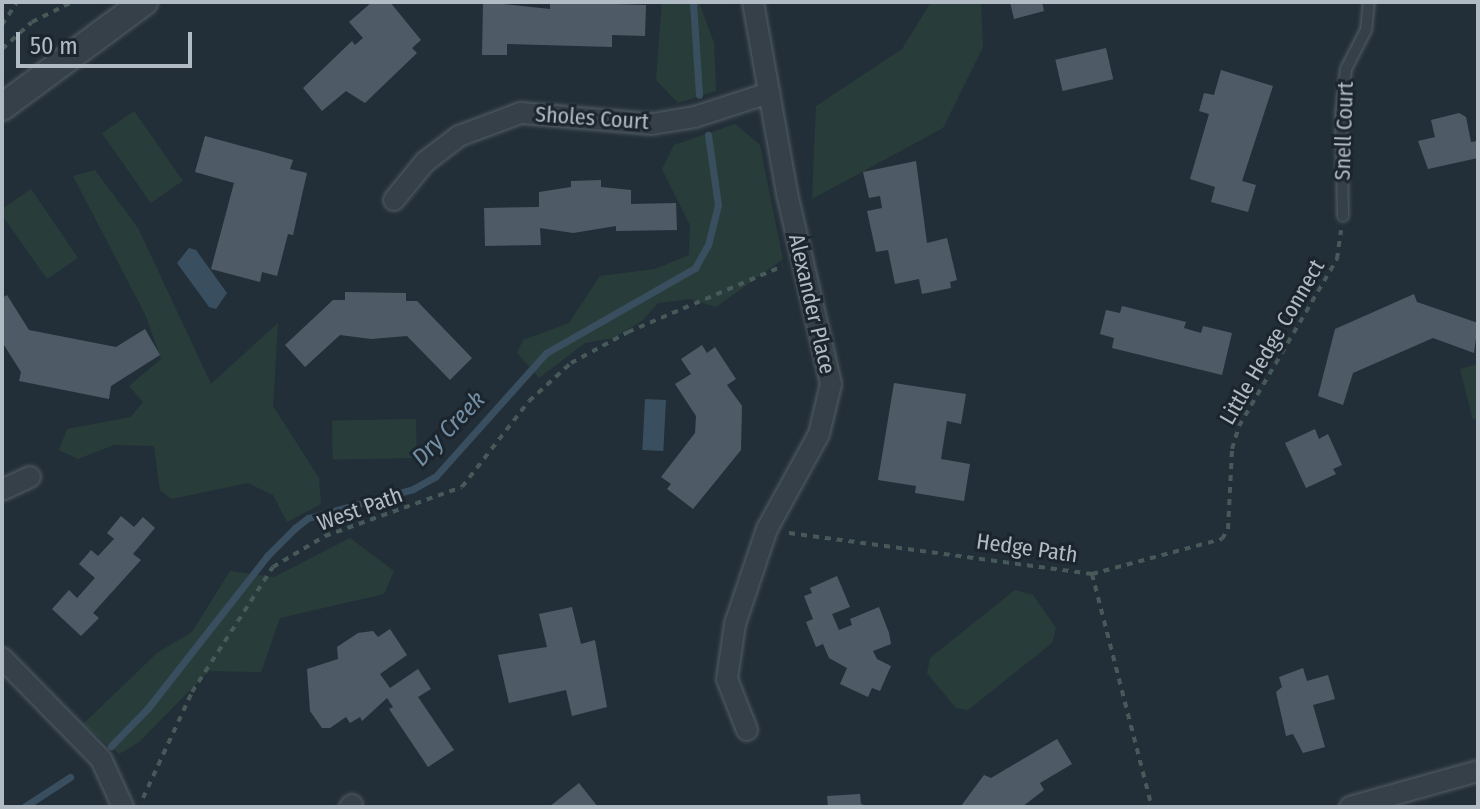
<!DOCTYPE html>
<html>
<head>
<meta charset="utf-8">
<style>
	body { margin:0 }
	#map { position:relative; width:1480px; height:809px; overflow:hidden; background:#232f38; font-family:"Fira Sans Condensed",sans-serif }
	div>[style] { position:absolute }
	.green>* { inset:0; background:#283d3a; transform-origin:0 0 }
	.water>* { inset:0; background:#394f60; transform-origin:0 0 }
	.stream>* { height:7px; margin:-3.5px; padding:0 3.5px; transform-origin:3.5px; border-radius:3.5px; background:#394f60 }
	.building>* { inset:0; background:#4e5b66; transform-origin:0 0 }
	.path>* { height:4px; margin-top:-2px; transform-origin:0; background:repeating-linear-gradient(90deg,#475959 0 6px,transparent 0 12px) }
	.roads { filter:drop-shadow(0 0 2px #545e66) drop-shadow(0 0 2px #545e66) }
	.service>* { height:10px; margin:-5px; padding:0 5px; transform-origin:5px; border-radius:5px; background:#364048 }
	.minor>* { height:20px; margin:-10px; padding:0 10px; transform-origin:10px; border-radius:10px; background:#364048 }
	.tertiary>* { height:26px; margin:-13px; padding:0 13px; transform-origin:13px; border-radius:13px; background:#364048 }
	span { translate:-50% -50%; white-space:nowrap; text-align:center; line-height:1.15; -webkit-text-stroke:6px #1c252d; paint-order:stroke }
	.street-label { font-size:22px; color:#b1bbc4 }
	.water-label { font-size:24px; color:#7490a6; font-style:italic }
	.frame { position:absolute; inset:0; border:4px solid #b1bbc4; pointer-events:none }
	.scale { position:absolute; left:16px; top:32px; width:176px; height:36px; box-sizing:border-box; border:4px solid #b1bbc4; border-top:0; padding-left:10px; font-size:24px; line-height:28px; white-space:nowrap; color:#b1bbc4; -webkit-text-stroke:6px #1c252d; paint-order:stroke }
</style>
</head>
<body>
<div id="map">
	<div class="green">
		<i style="clip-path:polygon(662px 2px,699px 2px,714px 43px,716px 91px,678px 103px,656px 80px)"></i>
		<i style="clip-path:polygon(931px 2px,981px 2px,983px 47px,943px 128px,812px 199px,816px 106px,902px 49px)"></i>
		<i style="left:134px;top:111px;width:85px;height:39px;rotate:55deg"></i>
		<i style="clip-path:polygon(735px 124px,760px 145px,783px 259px,716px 307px,690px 299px,658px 303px,642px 321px,613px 338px,585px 343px,539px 378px,517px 353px,523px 340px,569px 323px,600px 276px,655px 269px,689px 255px,690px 225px,662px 169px,674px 145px)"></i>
		<i style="clip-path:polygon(95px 170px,138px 228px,211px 384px,278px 323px,273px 406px,319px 478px,321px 504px,287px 522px,273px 495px,248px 483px,171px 499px,160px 490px,154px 446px,114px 445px,78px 459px,59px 450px,67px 429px,131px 417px,143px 402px,129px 386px,161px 359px,146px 316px,73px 176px)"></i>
		<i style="clip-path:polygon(31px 189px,78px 258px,47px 279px,2px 215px,2px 209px)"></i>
		<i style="clip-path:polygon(1478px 364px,1478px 418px,1473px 420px,1460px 369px)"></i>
		<i style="left:416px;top:419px;width:39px;height:84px;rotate:89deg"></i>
		<i style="clip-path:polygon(350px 538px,394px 571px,384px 594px,280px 618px,261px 672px,209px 671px,139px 742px,119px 754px,83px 724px,157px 653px,192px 632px,230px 571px,274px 577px)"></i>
		<i style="clip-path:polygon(1015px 590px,1033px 595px,1056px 628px,1052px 643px,968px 710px,956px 708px,927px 673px,930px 658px)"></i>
	</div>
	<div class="water">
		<i style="clip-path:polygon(189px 248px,196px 250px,227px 293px,216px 309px,209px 307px,177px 263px)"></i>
		<i style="left:645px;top:399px;width:21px;height:51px;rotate:3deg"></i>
	</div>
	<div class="stream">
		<i style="left:693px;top:2px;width:93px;rotate:86.3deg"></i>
		<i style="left:111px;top:746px;width:53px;rotate:-45.8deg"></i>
		<i style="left:148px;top:708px;width:193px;rotate:-51.9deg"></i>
		<i style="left:267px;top:556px;width:40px;rotate:-45deg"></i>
		<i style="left:295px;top:528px;width:16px;rotate:-38deg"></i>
		<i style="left:308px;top:518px;width:109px;rotate:-15.4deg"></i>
		<i style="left:413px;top:489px;width:26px;rotate:-29deg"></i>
		<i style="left:436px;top:476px;width:165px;rotate:-48.2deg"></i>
		<i style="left:546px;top:353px;width:172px;rotate:-29.7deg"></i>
		<i style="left:695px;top:268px;width:26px;rotate:-61deg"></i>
		<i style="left:708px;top:245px;width:41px;rotate:-76deg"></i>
		<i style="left:718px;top:205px;width:71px;rotate:-98.1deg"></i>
		<i style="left:24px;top:807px;width:55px;rotate:-33.1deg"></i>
	</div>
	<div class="building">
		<i style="clip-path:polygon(372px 2px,390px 2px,421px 40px,412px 48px,417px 53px,365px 103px,346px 91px,322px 111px,303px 88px,352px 41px,355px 45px,363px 38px,349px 22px)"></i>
		<i style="clip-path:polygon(483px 2px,550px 9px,550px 2px,646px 5px,645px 36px,612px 35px,612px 47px,507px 44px,507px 55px,482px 55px)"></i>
		<i style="clip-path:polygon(1010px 2px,1042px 2px,1044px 11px,1014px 19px)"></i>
		<i style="left:1106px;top:48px;width:32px;height:52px;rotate:77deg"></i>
		<i style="clip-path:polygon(1221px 70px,1273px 86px,1242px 181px,1256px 185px,1248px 212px,1211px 202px,1215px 187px,1190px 179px,1209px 114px,1199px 111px,1204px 93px,1214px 95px)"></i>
		<i style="clip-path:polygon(1459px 113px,1466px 117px,1471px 142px,1477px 141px,1478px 158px,1428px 169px,1418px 141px,1435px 137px,1431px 120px)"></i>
		<i style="clip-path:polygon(205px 136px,293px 160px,290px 169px,307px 173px,293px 235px,288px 234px,277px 276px,262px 272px,260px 282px,211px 269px,234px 183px,195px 172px)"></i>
		<i style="clip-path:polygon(916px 161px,927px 243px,947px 238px,957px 280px,950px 282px,951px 288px,922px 294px,919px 279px,895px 284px,888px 250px,876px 252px,867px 211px,882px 208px,880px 196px,869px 198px,863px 172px)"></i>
		<i style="clip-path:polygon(601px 180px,601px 187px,631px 190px,631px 204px,676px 203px,677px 230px,616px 231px,616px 226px,573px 233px,540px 228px,541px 245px,485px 246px,484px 208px,539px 207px,539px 192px,571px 187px,571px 181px)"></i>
		<i style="clip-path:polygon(345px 292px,406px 293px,406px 301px,417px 301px,472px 358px,450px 380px,407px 336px,371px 339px,340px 335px,305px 367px,285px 345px,333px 300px,345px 300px)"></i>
		<i style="clip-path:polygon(1414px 294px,1417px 302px,1478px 323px,1474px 353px,1433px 338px,1353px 373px,1343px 405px,1318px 396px,1335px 329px)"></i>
		<i style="clip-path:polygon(7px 295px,29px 330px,116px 347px,145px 329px,160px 355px,111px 386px,109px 399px,19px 381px,21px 372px,2px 342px,2px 298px)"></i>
		<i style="clip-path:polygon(1122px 306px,1186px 322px,1184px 328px,1201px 333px,1203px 326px,1232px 333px,1222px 375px,1112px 348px,1114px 338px,1100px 334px,1106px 310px,1120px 313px)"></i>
		<i style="clip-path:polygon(702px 345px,707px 353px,715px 347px,736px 379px,727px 385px,742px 406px,741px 450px,693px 509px,667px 489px,671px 484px,661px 477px,695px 433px,696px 416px,675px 384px,691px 374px,681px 359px)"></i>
		<i style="clip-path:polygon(894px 383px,966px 394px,961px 424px,947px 421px,941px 459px,970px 464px,964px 501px,915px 493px,916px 486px,878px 480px)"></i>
		<i style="clip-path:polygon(1315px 429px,1319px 439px,1328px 434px,1342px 465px,1333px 469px,1336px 474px,1306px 488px,1285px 443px)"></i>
		<i style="clip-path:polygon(121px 516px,134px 527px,143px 517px,155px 528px,133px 554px,141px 560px,93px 613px,99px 618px,81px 636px,52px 609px,69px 590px,77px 598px,95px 578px,79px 564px,91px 550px,98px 556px,114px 539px,107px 533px)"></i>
		<i style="clip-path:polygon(837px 576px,850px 607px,832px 614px,839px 630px,852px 625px,850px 619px,879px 607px,889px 633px,891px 644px,873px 651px,877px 659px,891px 666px,880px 691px,872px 688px,868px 697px,840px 684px,847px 668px,829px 658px,823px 644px,816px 647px,806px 622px,813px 619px,804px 596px,812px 593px,810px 588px)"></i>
		<i style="clip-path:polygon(572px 607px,581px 644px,595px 640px,607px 707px,572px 716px,566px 690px,509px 703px,498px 655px,547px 647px,539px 614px)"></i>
		<i style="clip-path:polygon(390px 629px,407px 655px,380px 674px,390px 688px,418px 669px,431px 689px,418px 697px,454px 750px,428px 767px,389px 709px,393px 707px,387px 698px,362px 721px,360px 717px,350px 723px,346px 717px,330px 728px,322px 728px,310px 711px,307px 669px,338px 659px,337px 647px,358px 633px,373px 631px,378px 637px)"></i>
		<i style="clip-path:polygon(1303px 668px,1307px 681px,1328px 675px,1335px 699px,1313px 705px,1325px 747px,1303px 753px,1293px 734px,1286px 736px,1276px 692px,1282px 687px,1279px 677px)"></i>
		<i style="clip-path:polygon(1057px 739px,1072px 764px,1040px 783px,1044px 790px,1022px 807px,961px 806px,984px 775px,991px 778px)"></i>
		<i style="clip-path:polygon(579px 783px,598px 807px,549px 807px)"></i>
		<i style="clip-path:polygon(860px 794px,861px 804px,870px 807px,828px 807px,827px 796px)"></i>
	</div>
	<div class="path">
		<i style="left:2px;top:25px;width:27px;rotate:-57deg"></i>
		<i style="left:2px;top:49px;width:40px;rotate:-42deg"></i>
		<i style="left:32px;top:22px;width:45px;rotate:-26.6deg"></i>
		<i style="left:789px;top:533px;width:306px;rotate:7.7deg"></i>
		<i style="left:1092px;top:574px;width:135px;rotate:-15.1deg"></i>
		<i style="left:1222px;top:539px;width:12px;rotate:-59deg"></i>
		<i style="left:1228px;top:529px;width:80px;rotate:-87.1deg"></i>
		<i style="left:1232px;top:449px;width:24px;rotate:-73deg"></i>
		<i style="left:1239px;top:426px;width:194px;rotate:-59.6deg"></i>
		<i style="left:1337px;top:259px;width:29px;rotate:-82deg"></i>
		<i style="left:1092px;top:574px;width:241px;rotate:75.6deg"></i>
		<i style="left:143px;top:798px;width:117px;rotate:-65.2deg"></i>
		<i style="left:192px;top:692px;width:149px;rotate:-57.1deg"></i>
		<i style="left:273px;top:567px;width:61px;rotate:-30.8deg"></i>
		<i style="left:325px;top:536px;width:145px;rotate:-19.7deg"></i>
		<i style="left:462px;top:487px;width:109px;rotate:-52.1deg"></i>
		<i style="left:529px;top:401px;width:57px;rotate:-42.1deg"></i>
		<i style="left:571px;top:363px;width:65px;rotate:-28.5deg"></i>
		<i style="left:628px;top:332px;width:168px;rotate:-23.1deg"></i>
	</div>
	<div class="roads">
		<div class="service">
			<i style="left:1343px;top:216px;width:102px;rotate:-91.1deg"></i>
			<i style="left:1341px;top:114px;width:45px;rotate:-83.7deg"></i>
			<i style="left:1346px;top:69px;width:44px;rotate:-62.9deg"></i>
			<i style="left:1366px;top:30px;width:28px;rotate:-84deg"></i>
		</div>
		<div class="minor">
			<i style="left:394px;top:200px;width:49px;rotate:-50.8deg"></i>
			<i style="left:425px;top:162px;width:43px;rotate:-37.4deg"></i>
			<i style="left:459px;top:136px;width:66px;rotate:-20.4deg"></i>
			<i style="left:521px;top:113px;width:131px;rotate:4.8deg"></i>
			<i style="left:652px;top:124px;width:44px;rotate:-9.2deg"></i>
			<i style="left:695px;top:117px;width:78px;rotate:-18deg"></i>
			<i style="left:2px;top:490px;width:31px;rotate:-25deg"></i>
			<i style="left:2px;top:658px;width:141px;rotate:45.6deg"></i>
			<i style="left:101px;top:759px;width:53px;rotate:65.4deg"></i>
			<i style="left:747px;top:730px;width:55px;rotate:-111.4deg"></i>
			<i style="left:727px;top:679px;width:56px;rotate:-81.7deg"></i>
			<i style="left:735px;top:624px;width:100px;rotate:-71.4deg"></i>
			<i style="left:767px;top:529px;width:108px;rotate:-61.3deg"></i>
			<i style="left:819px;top:434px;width:51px;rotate:-76.5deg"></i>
			<i style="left:831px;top:384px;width:196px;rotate:-103deg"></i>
			<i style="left:787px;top:193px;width:194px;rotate:-100.1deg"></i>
			<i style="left:350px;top:807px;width:3px;rotate:-45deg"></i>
			<i style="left:1350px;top:807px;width:133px;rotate:-15.7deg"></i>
		</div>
		<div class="tertiary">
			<i style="left:2px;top:107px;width:177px;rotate:-36.5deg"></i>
		</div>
	</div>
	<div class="street-label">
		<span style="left:592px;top:118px;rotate:4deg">Sholes Court</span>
		<span style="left:1344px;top:131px;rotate:-88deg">Snell Court</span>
		<span style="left:812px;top:304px;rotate:77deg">Alexander Place</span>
		<span style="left:1272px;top:342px;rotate:-60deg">Little Hedge Connect</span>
		<span style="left:360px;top:509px;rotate:-20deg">West Path</span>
		<span style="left:1027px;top:548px;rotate:8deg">Hedge Path</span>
	</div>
	<div class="water-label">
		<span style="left:449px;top:429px;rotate:-46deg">Dry Creek</span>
	</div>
	<div class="frame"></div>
	<div class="scale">50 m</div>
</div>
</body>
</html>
